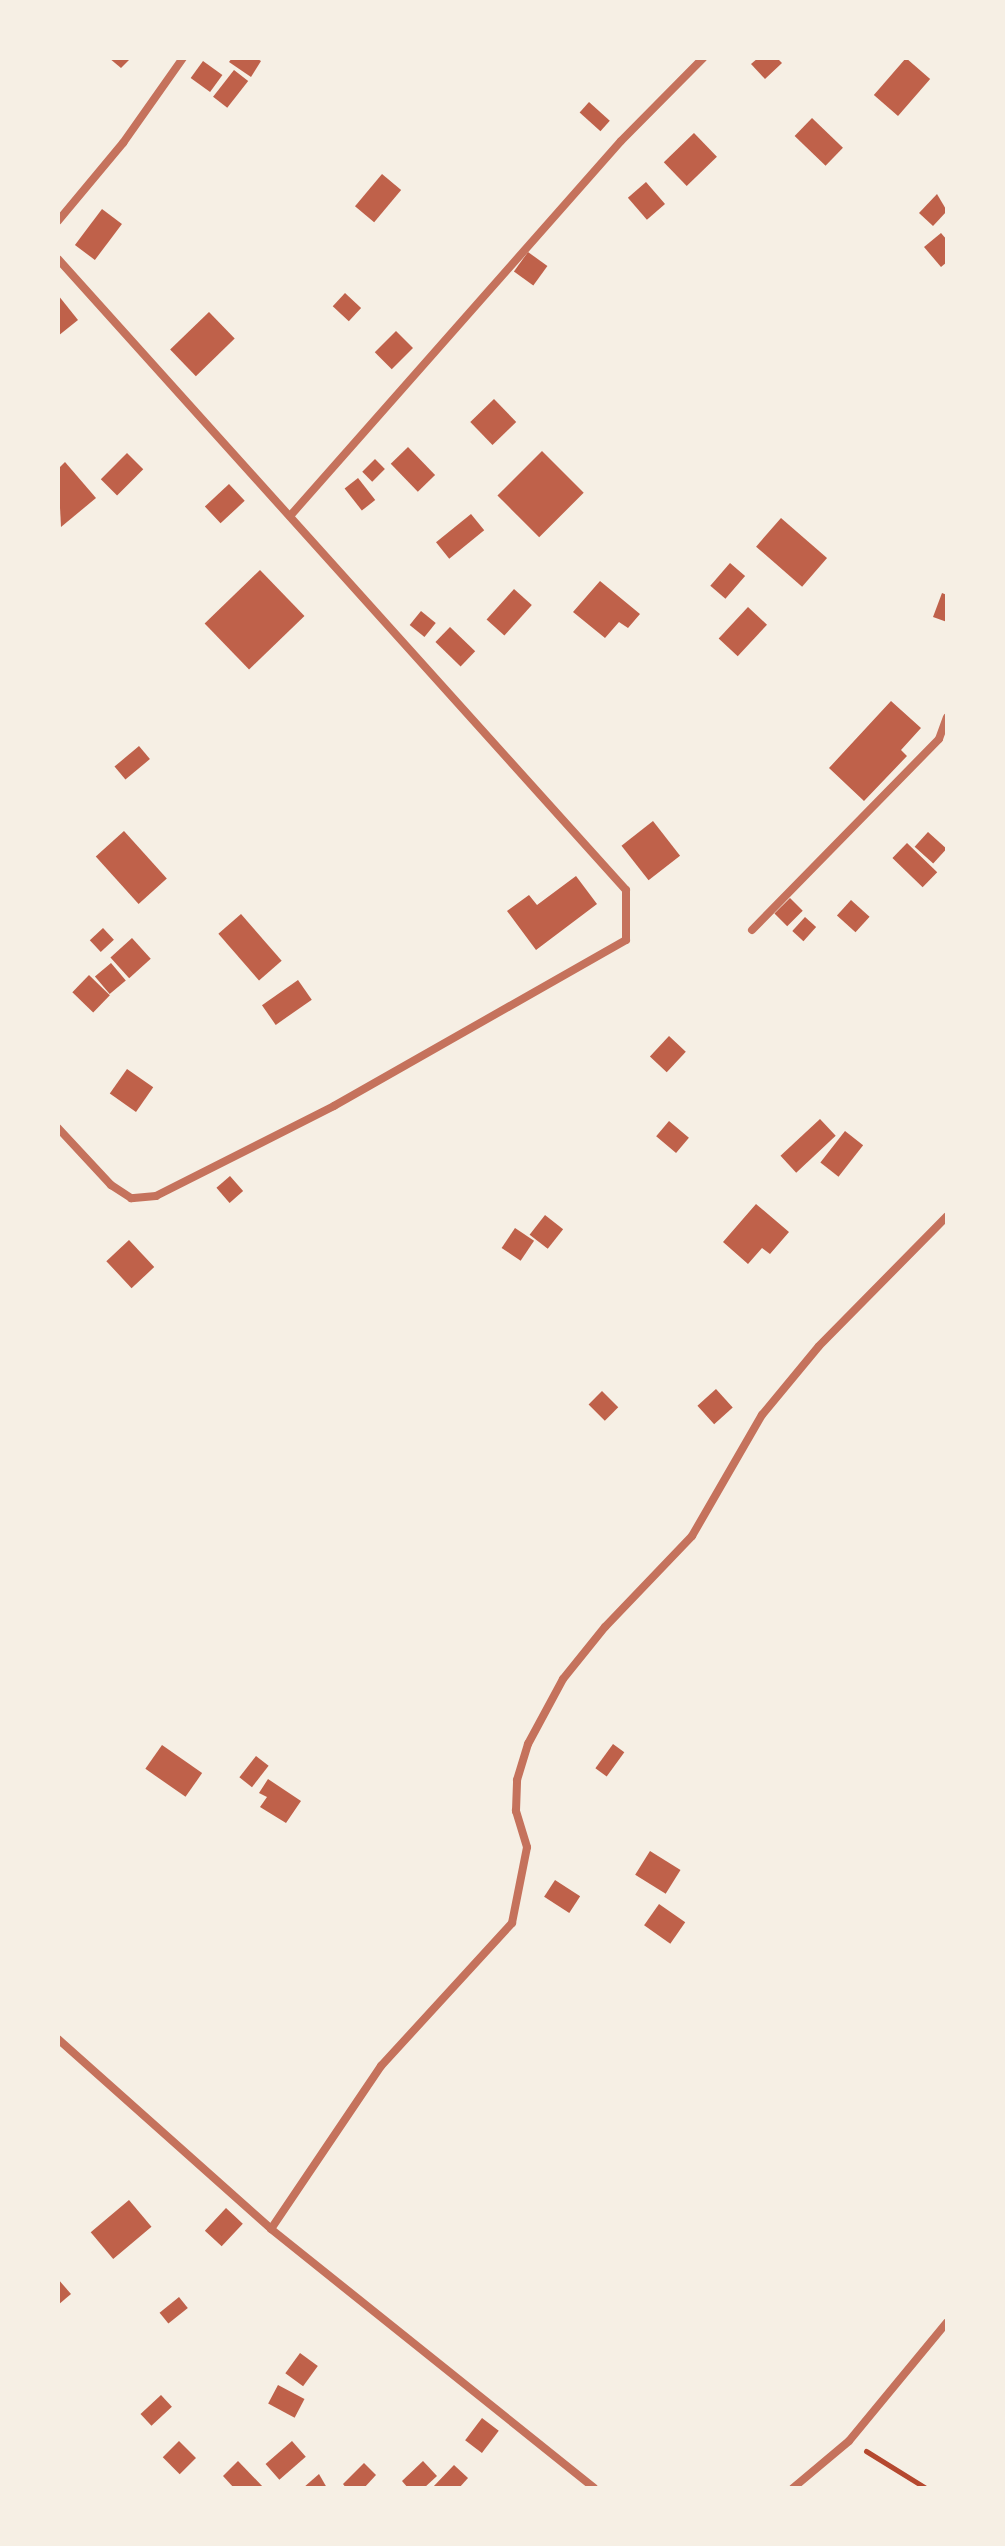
<!DOCTYPE html>
<html>
<head>
<meta charset="utf-8">
<style>
	body { margin:0 }
	#map { position:relative; width:1005px; height:2546px; overflow:hidden; background:#f6efe4; font-family:"Varela Round",sans-serif }
	div>[style] { position:absolute }
	.building>* { inset:0; background:#bf614a; transform-origin:0 0 }
	.path>* { height:5px; margin:-2.5px; padding:0 2.5px; transform-origin:2.5px; border-radius:2.5px; background:#b5482f }
	.minor>* { height:8px; margin:-4px; padding:0 4px; transform-origin:4px; border-radius:4px; background:#c5725c }
	span { translate:-50% -50%; white-space:nowrap; text-align:center; line-height:1.15; -webkit-text-stroke:6px #f6efe4; paint-order:stroke }
	.frame { position:absolute; inset:0; border:60px solid #f6efe4; pointer-events:none }
</style>
</head>
<body>
<div id="map">
	<div class="building">
		<i style="clip-path:polygon(109px 58px,131px 58px,121px 68px)"></i>
		<i style="clip-path:polygon(232px 58px,256px 58px,261px 61px,251px 77px,229px 62px)"></i>
		<i style="clip-path:polygon(758px 58px,777px 58px,782px 63px,765px 79px,751px 64px)"></i>
		<i style="left:906px;top:58px;width:32px;height:49px;rotate:41deg"></i>
		<i style="left:203px;top:61px;width:24px;height:21px;rotate:36deg"></i>
		<i style="left:234px;top:70px;width:18px;height:34px;rotate:38deg"></i>
		<i style="left:589px;top:102px;width:28px;height:14px;rotate:42deg"></i>
		<i style="left:812px;top:118px;width:43px;height:25px;rotate:44deg"></i>
		<i style="left:694px;top:133px;width:33px;height:42px;rotate:46deg"></i>
		<i style="left:382px;top:174px;width:25px;height:42px;rotate:40deg"></i>
		<i style="left:646px;top:182px;width:29px;height:24px;rotate:49deg"></i>
		<i style="clip-path:polygon(937px 194px,947px 211px,933px 226px,919px 213px)"></i>
		<i style="left:102px;top:209px;width:25px;height:45px;rotate:37deg"></i>
		<i style="clip-path:polygon(941px 233px,947px 240px,947px 262px,941px 267px,924px 247px)"></i>
		<i style="left:528px;top:252px;width:24px;height:24px;rotate:36deg"></i>
		<i style="left:345px;top:293px;width:22px;height:18px;rotate:43deg"></i>
		<i style="clip-path:polygon(58px 295px,78px 320px,58px 336px)"></i>
		<i style="left:209px;top:312px;width:37px;height:54px;rotate:46deg"></i>
		<i style="left:396px;top:331px;width:24px;height:30px;rotate:45deg"></i>
		<i style="left:494px;top:399px;width:32px;height:33px;rotate:46deg"></i>
		<i style="left:408px;top:447px;width:39px;height:24px;rotate:46deg"></i>
		<i style="left:542px;top:451px;width:59px;height:63px;rotate:45deg"></i>
		<i style="left:127px;top:453px;width:23px;height:37px;rotate:45deg"></i>
		<i style="left:375px;top:459px;width:14px;height:18px;rotate:45deg"></i>
		<i style="clip-path:polygon(65px 462px,96px 498px,61px 527px,58px 469px)"></i>
		<i style="left:358px;top:478px;width:28px;height:17px;rotate:52deg"></i>
		<i style="left:229px;top:484px;width:23px;height:33px;rotate:47deg"></i>
		<i style="left:471px;top:514px;width:21px;height:45px;rotate:51deg"></i>
		<i style="left:781px;top:518px;width:61px;height:38px;rotate:41deg"></i>
		<i style="left:730px;top:563px;width:20px;height:30px;rotate:41deg"></i>
		<i style="left:260px;top:570px;width:64px;height:77px;rotate:46deg"></i>
		<i style="clip-path:polygon(600px 581px,640px 614px,628px 628px,619px 622px,605px 638px,573px 612px)"></i>
		<i style="left:514px;top:589px;width:24px;height:41px;rotate:42deg"></i>
		<i style="clip-path:polygon(942px 593px,947px 595px,947px 622px,933px 617px)"></i>
		<i style="left:748px;top:607px;width:26px;height:43px;rotate:43deg"></i>
		<i style="left:421px;top:611px;width:19px;height:18px;rotate:39deg"></i>
		<i style="left:450px;top:627px;width:35px;height:21px;rotate:44deg"></i>
		<i style="clip-path:polygon(891px 701px,921px 728px,901px 750px,907px 756px,864px 801px,829px 768px)"></i>
		<i style="left:139px;top:746px;width:17px;height:32px;rotate:50deg"></i>
		<i style="left:653px;top:821px;width:44px;height:40px;rotate:52deg"></i>
		<i style="left:124px;top:831px;width:64px;height:38px;rotate:48deg"></i>
		<i style="left:928px;top:832px;width:25px;height:20px;rotate:42deg"></i>
		<i style="left:907px;top:843px;width:42px;height:21px;rotate:44deg"></i>
		<i style="clip-path:polygon(576px 876px,597px 904px,536px 950px,507px 911px,529px 895px,537px 905px)"></i>
		<i style="left:790px;top:898px;width:18px;height:22px;rotate:45deg"></i>
		<i style="left:851px;top:900px;width:25px;height:21px;rotate:42deg"></i>
		<i style="left:241px;top:914px;width:62px;height:30px;rotate:49deg"></i>
		<i style="left:805px;top:917px;width:15px;height:19px;rotate:42deg"></i>
		<i style="left:103px;top:928px;width:16px;height:18px;rotate:47deg"></i>
		<i style="left:132px;top:938px;width:28px;height:29px;rotate:48deg"></i>
		<i style="left:111px;top:963px;width:23px;height:21px;rotate:50deg"></i>
		<i style="left:89px;top:975px;width:29px;height:24px;rotate:44deg"></i>
		<i style="left:298px;top:980px;width:24px;height:44px;rotate:55deg"></i>
		<i style="left:669px;top:1036px;width:23px;height:28px;rotate:43deg"></i>
		<i style="left:127px;top:1069px;width:32px;height:30px;rotate:35deg"></i>
		<i style="left:820px;top:1119px;width:23px;height:54px;rotate:47deg"></i>
		<i style="left:669px;top:1121px;width:26px;height:20px;rotate:40deg"></i>
		<i style="left:845px;top:1131px;width:23px;height:40px;rotate:38deg"></i>
		<i style="left:230px;top:1176px;width:20px;height:18px;rotate:49deg"></i>
		<i style="clip-path:polygon(756px 1204px,789px 1232px,770px 1254px,762px 1248px,748px 1264px,723px 1242px)"></i>
		<i style="left:545px;top:1215px;width:23px;height:25px;rotate:38deg"></i>
		<i style="left:515px;top:1228px;width:23px;height:24px;rotate:34deg"></i>
		<i style="left:129px;top:1240px;width:37px;height:31px;rotate:47deg"></i>
		<i style="left:716px;top:1389px;width:25px;height:25px;rotate:48deg"></i>
		<i style="left:602px;top:1391px;width:23px;height:19px;rotate:45deg"></i>
		<i style="left:613px;top:1744px;width:14px;height:30px;rotate:36deg"></i>
		<i style="left:162px;top:1745px;width:49px;height:29px;rotate:35deg"></i>
		<i style="left:256px;top:1756px;width:16px;height:27px;rotate:38deg"></i>
		<i style="clip-path:polygon(268px 1779px,301px 1801px,286px 1823px,260px 1807px,267px 1797px,259px 1793px)"></i>
		<i style="left:650px;top:1851px;width:36px;height:28px;rotate:32deg"></i>
		<i style="left:555px;top:1880px;width:30px;height:20px;rotate:33deg"></i>
		<i style="left:659px;top:1904px;width:32px;height:26px;rotate:35deg"></i>
		<i style="left:129px;top:2200px;width:35px;height:50px;rotate:50deg"></i>
		<i style="left:226px;top:2208px;width:23px;height:31px;rotate:43deg"></i>
		<i style="clip-path:polygon(58px 2279px,71px 2294px,58px 2305px)"></i>
		<i style="left:179px;top:2297px;width:14px;height:25px;rotate:51deg"></i>
		<i style="left:300px;top:2353px;width:22px;height:25px;rotate:36deg"></i>
		<i style="left:278px;top:2385px;width:30px;height:21px;rotate:28deg"></i>
		<i style="left:161px;top:2395px;width:16px;height:28px;rotate:47deg"></i>
		<i style="left:482px;top:2418px;width:21px;height:28px;rotate:37deg"></i>
		<i style="left:179px;top:2441px;width:24px;height:23px;rotate:45deg"></i>
		<i style="left:292px;top:2441px;width:21px;height:35px;rotate:49deg"></i>
		<i style="clip-path:polygon(238px 2461px,264px 2488px,234px 2488px,223px 2476px)"></i>
		<i style="clip-path:polygon(423px 2461px,437px 2476px,424px 2488px,408px 2488px,402px 2481px)"></i>
		<i style="clip-path:polygon(364px 2463px,376px 2475px,364px 2488px,346px 2488px,343px 2484px)"></i>
		<i style="clip-path:polygon(454px 2465px,468px 2478px,459px 2488px,432px 2488px)"></i>
		<i style="clip-path:polygon(319px 2474px,327px 2488px,303px 2488px)"></i>
	</div>
	<div class="path">
		<i style="left:866px;top:2451px;width:70px;rotate:31.7deg"></i>
	</div>
	<div class="minor">
		<i style="left:58px;top:221px;width:102px;rotate:-50.2deg"></i>
		<i style="left:123px;top:143px;width:104px;rotate:-54.8deg"></i>
		<i style="left:58px;top:259px;width:849px;rotate:48.01deg"></i>
		<i style="left:626px;top:890px;width:50px;rotate:90deg"></i>
		<i style="left:626px;top:940px;width:336px;rotate:150.4deg"></i>
		<i style="left:334px;top:1106px;width:199px;rotate:153.2deg"></i>
		<i style="left:156px;top:1196px;width:25px;rotate:175deg"></i>
		<i style="left:131px;top:1198px;width:24px;rotate:-147deg"></i>
		<i style="left:111px;top:1185px;width:78px;rotate:-132.9deg"></i>
		<i style="left:290px;top:516px;width:500px;rotate:-48.57deg"></i>
		<i style="left:621px;top:141px;width:117px;rotate:-45.3deg"></i>
		<i style="left:752px;top:930px;width:267px;rotate:-45.6deg"></i>
		<i style="left:939px;top:739px;width:23px;rotate:-70deg"></i>
		<i style="left:58px;top:2039px;width:285px;rotate:41.7deg"></i>
		<i style="left:271px;top:2229px;width:414px;rotate:38.7deg"></i>
		<i style="left:271px;top:2229px;width:197px;rotate:-56deg"></i>
		<i style="left:381px;top:2066px;width:194px;rotate:-47.5deg"></i>
		<i style="left:512px;top:1923px;width:77px;rotate:-78.8deg"></i>
		<i style="left:527px;top:1847px;width:38px;rotate:-107deg"></i>
		<i style="left:516px;top:1811px;width:31px;rotate:-88deg"></i>
		<i style="left:517px;top:1780px;width:38px;rotate:-73deg"></i>
		<i style="left:528px;top:1744px;width:74px;rotate:-61.7deg"></i>
		<i style="left:563px;top:1679px;width:67px;rotate:-51.1deg"></i>
		<i style="left:605px;top:1627px;width:126px;rotate:-46.3deg"></i>
		<i style="left:692px;top:1536px;width:140px;rotate:-60deg"></i>
		<i style="left:762px;top:1415px;width:89px;rotate:-50.4deg"></i>
		<i style="left:819px;top:1346px;width:182px;rotate:-45.4deg"></i>
		<i style="left:793px;top:2488px;width:73px;rotate:-40deg"></i>
		<i style="left:849px;top:2441px;width:154px;rotate:-50.5deg"></i>
	</div>
	<div class="frame"></div>
</div>
</body>
</html>
